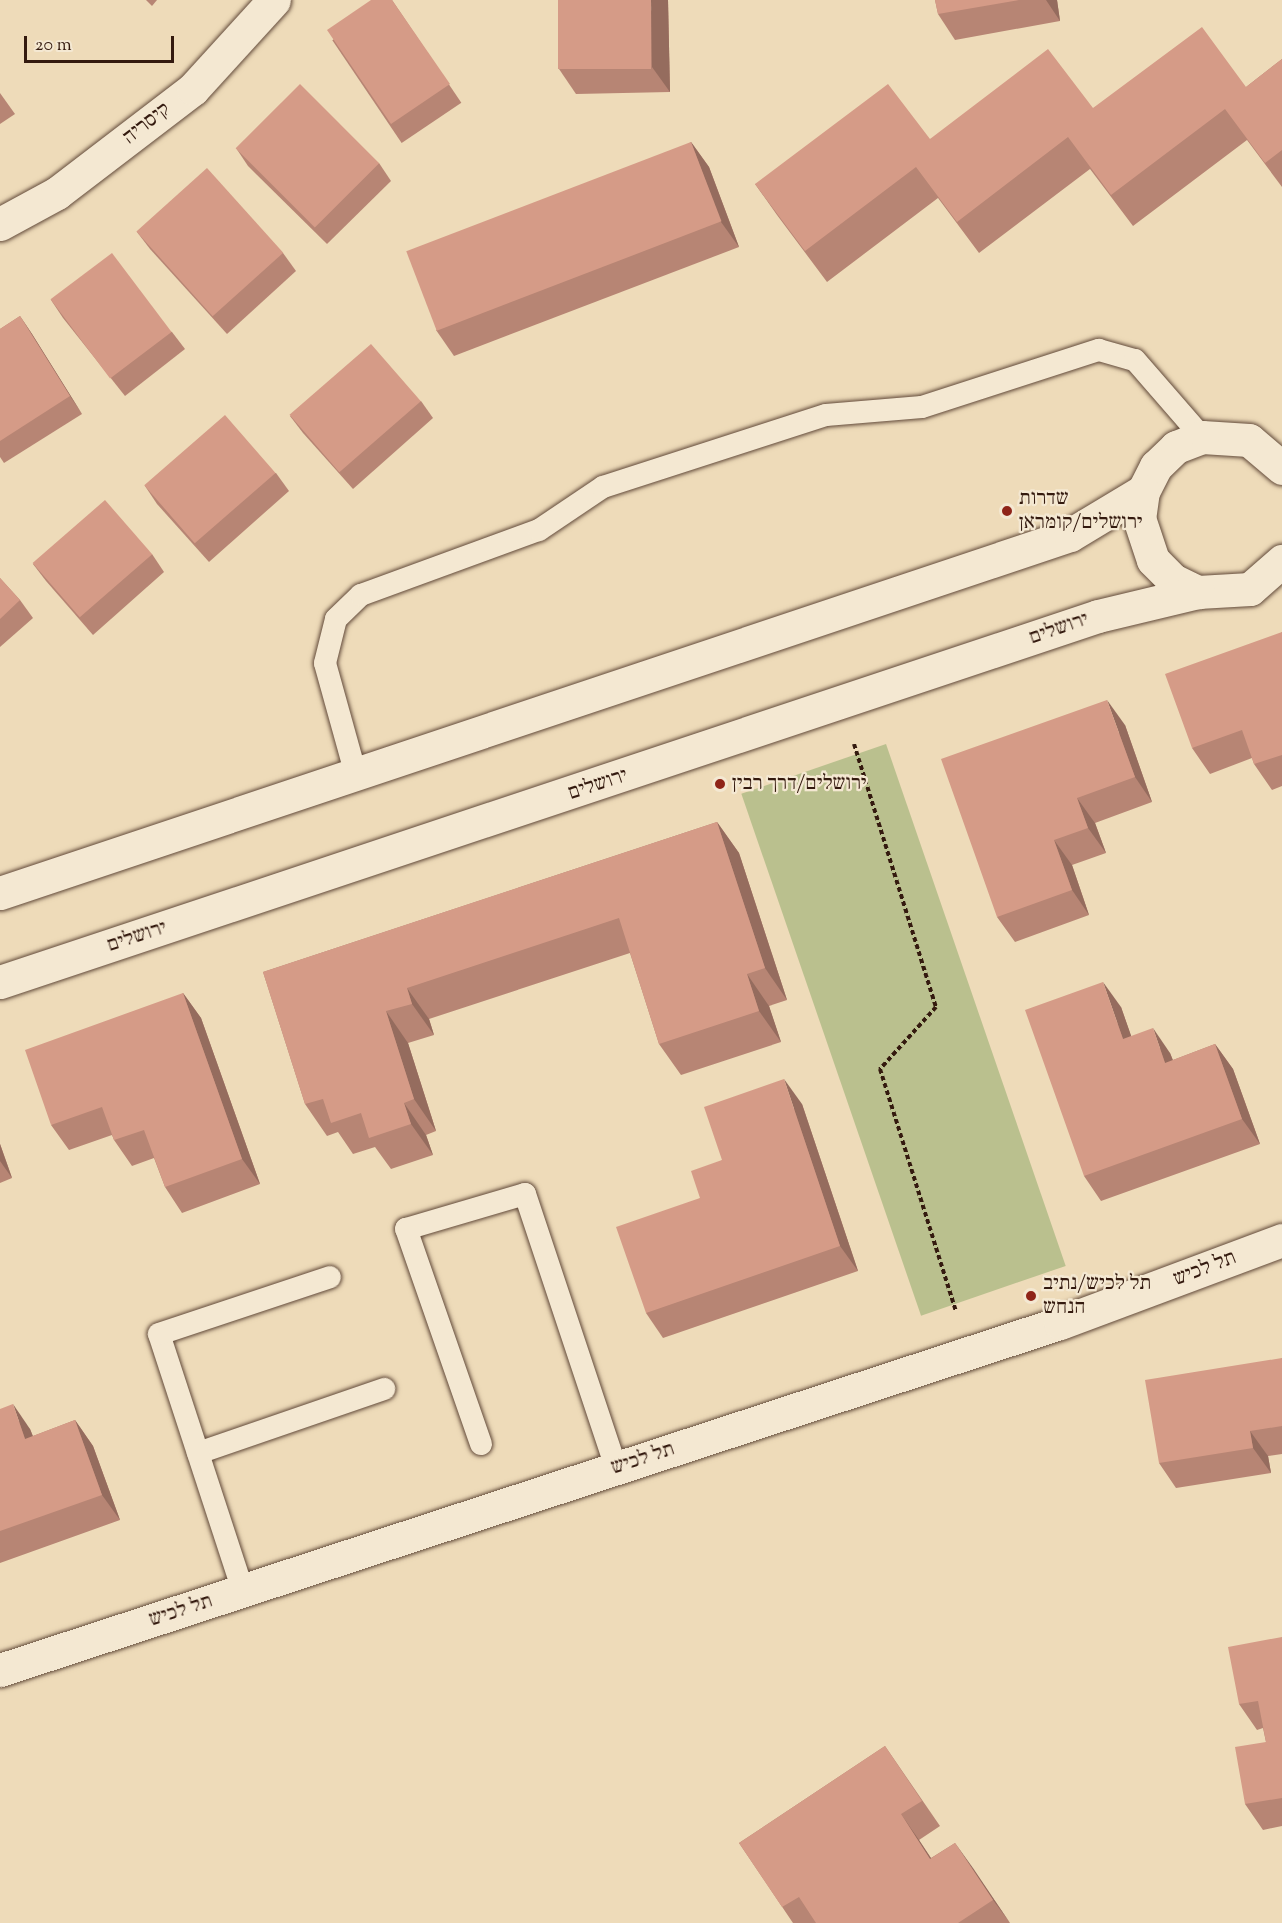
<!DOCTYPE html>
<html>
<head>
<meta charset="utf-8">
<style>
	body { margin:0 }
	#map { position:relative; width:1282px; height:1923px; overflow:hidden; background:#eedbb9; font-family:"Sorts Mill Goudy","Frank Ruhl Libre",serif }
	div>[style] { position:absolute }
	.green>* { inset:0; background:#bac08e; transform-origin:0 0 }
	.path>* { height:4px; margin-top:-2px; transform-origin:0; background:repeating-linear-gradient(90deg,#341a0f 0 4.5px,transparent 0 7.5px) }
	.roads { filter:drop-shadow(0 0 2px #624a3a) drop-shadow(0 0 2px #624a3a) }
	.service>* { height:22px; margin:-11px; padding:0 11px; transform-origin:11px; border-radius:11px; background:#f4e8d2 }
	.minor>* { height:33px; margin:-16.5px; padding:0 16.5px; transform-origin:16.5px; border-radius:16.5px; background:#f4e8d2 }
	.secondary>* { height:33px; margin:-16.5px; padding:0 16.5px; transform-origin:16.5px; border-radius:16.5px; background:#f4e8d2 }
	.wall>* { inset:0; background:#b78574; transform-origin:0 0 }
	.shaded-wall>* { inset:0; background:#956c5e }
	.building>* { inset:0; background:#d59b87; transform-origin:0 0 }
	.dots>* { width:16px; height:16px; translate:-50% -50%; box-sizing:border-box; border:3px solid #f4e8d2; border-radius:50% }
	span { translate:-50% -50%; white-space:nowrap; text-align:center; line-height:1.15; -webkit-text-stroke:4.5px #f4e8d2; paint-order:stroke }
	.street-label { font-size:21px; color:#341a0f }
	.poi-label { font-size:21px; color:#341a0f }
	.left { translate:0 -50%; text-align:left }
	.scale { position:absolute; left:24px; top:36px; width:150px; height:27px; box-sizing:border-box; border:3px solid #341a0f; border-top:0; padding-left:8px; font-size:18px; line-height:21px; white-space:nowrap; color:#341a0f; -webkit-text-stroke:4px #f4e8d2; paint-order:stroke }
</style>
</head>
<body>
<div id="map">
	<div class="green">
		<i style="left:886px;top:744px;width:552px;height:153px;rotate:71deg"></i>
	</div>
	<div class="path">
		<i style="left:854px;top:744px;width:275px;rotate:72.7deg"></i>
		<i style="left:936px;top:1007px;width:84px;rotate:132.1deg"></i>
		<i style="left:880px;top:1069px;width:254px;rotate:72.6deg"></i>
	</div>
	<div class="roads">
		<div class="service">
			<i style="left:356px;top:775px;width:116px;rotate:-105.5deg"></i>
			<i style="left:325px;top:663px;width:45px;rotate:-76deg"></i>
			<i style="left:336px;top:619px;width:35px;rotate:-44deg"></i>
			<i style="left:361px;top:595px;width:189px;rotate:-20.1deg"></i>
			<i style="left:539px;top:530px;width:77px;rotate:-33.9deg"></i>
			<i style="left:603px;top:487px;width:234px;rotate:-17.9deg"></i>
			<i style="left:826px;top:415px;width:96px;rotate:-4.8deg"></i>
			<i style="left:922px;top:407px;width:186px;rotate:-17.9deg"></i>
			<i style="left:1099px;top:350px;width:37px;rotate:16deg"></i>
			<i style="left:1135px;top:360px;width:102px;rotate:49deg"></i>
			<i style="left:481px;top:1444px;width:228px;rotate:-109.2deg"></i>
			<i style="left:406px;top:1229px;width:124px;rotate:-16.4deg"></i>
			<i style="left:525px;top:1194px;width:289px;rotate:71.6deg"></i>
			<i style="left:198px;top:1453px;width:197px;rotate:-19deg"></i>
			<i style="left:243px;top:1591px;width:270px;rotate:-108.1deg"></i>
			<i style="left:159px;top:1334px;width:180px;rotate:-18.4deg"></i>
		</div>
		<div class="minor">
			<i style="left:0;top:224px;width:65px;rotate:-28.5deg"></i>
			<i style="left:57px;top:193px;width:171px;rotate:-37.4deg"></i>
			<i style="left:193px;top:89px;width:120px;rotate:-47.7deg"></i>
			<i style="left:0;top:1670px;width:1115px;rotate:-18.13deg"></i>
			<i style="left:1060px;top:1323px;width:237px;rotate:-20.5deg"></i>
		</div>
		<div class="secondary">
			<i style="left:1282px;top:468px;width:43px;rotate:-139.7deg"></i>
			<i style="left:1249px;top:440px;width:47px;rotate:-176.3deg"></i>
			<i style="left:1202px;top:437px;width:28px;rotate:159deg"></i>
			<i style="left:1176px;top:447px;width:28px;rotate:136deg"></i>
			<i style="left:1156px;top:466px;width:28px;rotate:117deg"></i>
			<i style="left:1143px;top:491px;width:27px;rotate:98deg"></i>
			<i style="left:1139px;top:518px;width:44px;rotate:71.6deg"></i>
			<i style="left:1153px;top:560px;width:28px;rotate:45deg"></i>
			<i style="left:1173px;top:580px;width:28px;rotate:26deg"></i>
			<i style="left:1198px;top:592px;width:52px;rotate:-3.3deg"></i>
			<i style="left:1250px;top:589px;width:43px;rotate:-41.2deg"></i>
			<i style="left:0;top:893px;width:1128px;rotate:-18.5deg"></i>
			<i style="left:1070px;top:535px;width:85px;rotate:-31.1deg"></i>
			<i style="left:0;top:982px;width:1157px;rotate:-18.43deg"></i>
			<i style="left:1098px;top:616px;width:103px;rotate:-13.5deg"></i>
		</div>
	</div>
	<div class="wall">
		<i style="clip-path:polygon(146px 0,157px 0,152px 6px)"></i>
		<i style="left:392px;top:0;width:124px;height:72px;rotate:56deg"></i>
		<i style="clip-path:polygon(668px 0,670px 92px,576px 94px,559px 69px)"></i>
		<i style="clip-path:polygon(935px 0,1057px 0,1060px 21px,955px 40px,938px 14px)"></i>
		<i style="clip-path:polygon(1282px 59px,1282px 187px,1247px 140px,1133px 226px,1090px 169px,979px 253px,938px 198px,827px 282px,777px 215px,755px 184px,930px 139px,1093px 108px,1246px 87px)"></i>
		<i style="clip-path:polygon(0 93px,15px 114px,0 124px)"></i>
		<i style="clip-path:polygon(691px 142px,709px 167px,739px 247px,454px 356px,436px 330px)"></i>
		<i style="clip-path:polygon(236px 148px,379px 163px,391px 181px,327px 244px,248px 166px)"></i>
		<i style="clip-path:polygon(137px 232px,283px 253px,296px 271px,227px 334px,150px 249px)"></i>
		<i style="clip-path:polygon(51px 300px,172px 332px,185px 349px,125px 396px,63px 318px)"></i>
		<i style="clip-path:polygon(20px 316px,32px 334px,82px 414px,4px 463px,0 457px,0 329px)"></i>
		<i style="clip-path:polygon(421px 401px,433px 418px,353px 489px,303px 433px,290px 416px)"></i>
		<i style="clip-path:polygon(276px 473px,289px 491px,209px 562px,157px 504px,145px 486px)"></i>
		<i style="clip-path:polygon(152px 554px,164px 572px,93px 635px,46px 581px,33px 564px)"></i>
		<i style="clip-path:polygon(0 578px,20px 600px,33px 618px,0 647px)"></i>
		<i style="clip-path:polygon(1282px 632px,1282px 786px,1272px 790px,1254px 764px,1252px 758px,1210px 774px,1192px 748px)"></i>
		<i style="clip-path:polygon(1125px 725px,1152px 802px,1095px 823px,1106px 853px,1072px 865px,1089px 915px,1015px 942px,997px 917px)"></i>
		<i style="clip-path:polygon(717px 822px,739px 853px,787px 1000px,769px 1006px,781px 1042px,681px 1075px,659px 1044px,630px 953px,429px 1019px,434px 1035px,408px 1043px,436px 1131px,426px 1135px,433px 1155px,391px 1169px,375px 1147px,353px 1154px,338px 1132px,327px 1136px,305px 1104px,263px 972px)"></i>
		<i style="clip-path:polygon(183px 993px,201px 1018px,260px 1184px,182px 1213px,165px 1187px,154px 1158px,132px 1166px,114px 1140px,112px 1135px,69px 1150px,51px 1125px)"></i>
		<i style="clip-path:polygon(1121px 1007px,1131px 1036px,1170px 1053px,1173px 1060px,1215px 1044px,1233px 1069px,1260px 1144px,1101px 1201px,1084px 1176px)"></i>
		<i style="clip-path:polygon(802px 1104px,858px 1271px,663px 1338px,646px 1313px,700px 1198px,722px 1160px)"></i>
		<i style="clip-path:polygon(0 1144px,12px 1178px,0 1183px)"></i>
		<i style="clip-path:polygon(1282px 1358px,1282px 1454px,1268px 1456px,1271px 1473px,1176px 1488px,1159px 1463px)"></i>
		<i style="clip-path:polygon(0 1409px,30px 1429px,33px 1436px,75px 1420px,93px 1446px,120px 1520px,0 1563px)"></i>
		<i style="clip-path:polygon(1282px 1637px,1282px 1826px,1263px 1830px,1245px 1804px,1266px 1742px,1263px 1728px,1257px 1730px,1239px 1704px)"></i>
		<i style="clip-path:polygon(885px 1746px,940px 1826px,919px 1840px,931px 1858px,955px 1843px,1010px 1923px,793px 1923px,739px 1843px)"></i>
	</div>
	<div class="shaded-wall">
		<i style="clip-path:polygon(651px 0,668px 0,670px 92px,652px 67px)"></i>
		<i style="clip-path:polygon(1046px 0,1057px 0,1060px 21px)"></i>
		<i style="clip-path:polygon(691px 142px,709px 167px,739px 247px,721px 222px)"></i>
		<i style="clip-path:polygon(20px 316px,32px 334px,82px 414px,70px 396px)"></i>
		<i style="clip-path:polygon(1107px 700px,1125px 725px,1152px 802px,1135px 777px)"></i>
		<i style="clip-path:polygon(1077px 798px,1095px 823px,1106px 853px,1088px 828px)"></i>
		<i style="clip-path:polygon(717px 822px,739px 853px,787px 1000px,765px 968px)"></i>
		<i style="clip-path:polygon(1054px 840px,1072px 865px,1089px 915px,1072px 890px)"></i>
		<i style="clip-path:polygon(747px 974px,769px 1006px,781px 1042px,759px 1011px)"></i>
		<i style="clip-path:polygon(1103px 982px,1121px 1007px,1141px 1064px,1123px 1039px)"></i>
		<i style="clip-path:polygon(407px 988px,429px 1019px,434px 1035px,412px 1004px)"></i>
		<i style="clip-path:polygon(183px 993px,201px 1018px,260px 1184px,242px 1159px)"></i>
		<i style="clip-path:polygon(386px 1011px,408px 1043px,436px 1131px,414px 1099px)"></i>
		<i style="clip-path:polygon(1153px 1028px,1170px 1053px,1183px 1088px,1165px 1063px)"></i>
		<i style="clip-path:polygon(1215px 1044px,1233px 1069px,1260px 1144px,1242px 1119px)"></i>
		<i style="clip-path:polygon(784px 1079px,802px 1104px,858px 1271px,840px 1246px)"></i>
		<i style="clip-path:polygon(404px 1103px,426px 1135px,433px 1155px,411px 1124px)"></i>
		<i style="clip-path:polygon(0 1144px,12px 1178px,0 1161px)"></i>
		<i style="clip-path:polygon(13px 1404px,30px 1429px,43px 1464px,25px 1439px)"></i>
		<i style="clip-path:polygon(75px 1420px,93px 1446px,120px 1520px,102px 1495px)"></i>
		<i style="clip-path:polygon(1250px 1431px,1268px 1456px,1271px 1473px,1253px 1448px)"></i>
		<i style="clip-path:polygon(901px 1814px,919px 1840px,948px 1884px,930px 1859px)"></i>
		<i style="clip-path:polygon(955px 1843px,973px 1868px,1010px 1923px,993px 1900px)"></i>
	</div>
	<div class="building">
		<i style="clip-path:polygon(371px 0,392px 0,450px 84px,391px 124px,327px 30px)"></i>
		<i style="left:558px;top:0;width:93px;height:69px"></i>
		<i style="clip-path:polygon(935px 0,1019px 0,938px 14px)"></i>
		<i style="clip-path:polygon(1202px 27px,1246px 87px,1282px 59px,1282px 150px,1265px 163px,1225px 109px,1111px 195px,1068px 137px,957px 222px,916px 167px,805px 251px,755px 184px,888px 84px,930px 139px,1048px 49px,1093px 108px)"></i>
		<i style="left:300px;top:84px;width:112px;height:91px;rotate:45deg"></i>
		<i style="left:691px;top:142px;width:85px;height:305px;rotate:69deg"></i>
		<i style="left:207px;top:168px;width:114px;height:95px;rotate:48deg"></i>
		<i style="left:112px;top:253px;width:99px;height:77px;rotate:53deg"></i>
		<i style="clip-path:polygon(20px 316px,70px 396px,0 441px,0 329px)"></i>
		<i style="left:371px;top:344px;width:76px;height:108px;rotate:49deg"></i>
		<i style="left:225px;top:415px;width:77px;height:107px;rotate:49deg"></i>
		<i style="left:105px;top:500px;width:72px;height:96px;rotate:49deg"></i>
		<i style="clip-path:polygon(0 578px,20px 600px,0 619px)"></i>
		<i style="clip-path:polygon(1282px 632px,1282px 755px,1254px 764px,1242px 730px,1192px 748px,1165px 674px)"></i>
		<i style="clip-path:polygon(1107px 700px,1135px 777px,1077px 798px,1088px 828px,1054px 840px,1072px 890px,997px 917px,941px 759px)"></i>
		<i style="clip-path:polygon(717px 822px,765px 968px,747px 974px,759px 1011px,659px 1044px,619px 918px,407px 988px,412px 1004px,386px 1011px,414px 1099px,404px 1103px,411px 1124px,369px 1138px,361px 1113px,331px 1123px,323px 1099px,305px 1104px,263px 972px)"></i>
		<i style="clip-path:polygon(1103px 982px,1123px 1039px,1153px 1028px,1165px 1063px,1215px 1044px,1242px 1119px,1084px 1176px,1025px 1010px)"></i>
		<i style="clip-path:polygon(183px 993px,242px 1159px,165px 1187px,144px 1130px,114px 1140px,102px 1107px,51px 1125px,25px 1050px)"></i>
		<i style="clip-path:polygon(784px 1079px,840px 1246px,646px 1313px,616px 1227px,700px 1198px,691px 1171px,722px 1160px,704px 1107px)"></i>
		<i style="clip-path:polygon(1282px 1358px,1282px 1426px,1250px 1431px,1253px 1448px,1159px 1463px,1145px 1380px)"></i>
		<i style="clip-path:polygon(13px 1404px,25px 1439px,75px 1420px,102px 1495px,0 1531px,0 1409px)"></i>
		<i style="clip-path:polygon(1282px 1637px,1282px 1798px,1245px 1804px,1235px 1747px,1266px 1742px,1258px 1701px,1239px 1704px,1228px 1647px)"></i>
		<i style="clip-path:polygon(885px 1746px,922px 1801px,901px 1814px,930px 1859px,955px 1843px,993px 1900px,958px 1923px,816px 1923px,799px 1897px,782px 1907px,739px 1843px)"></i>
	</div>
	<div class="dots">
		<i style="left:1007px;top:511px;background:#8f2418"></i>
		<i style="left:720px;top:784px;background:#8f2418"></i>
		<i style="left:1031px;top:1296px;background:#8f2418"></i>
	</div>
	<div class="street-label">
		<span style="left:147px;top:124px;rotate:-38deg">קיסריה</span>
		<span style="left:1059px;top:629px;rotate:-19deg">ירושלים</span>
		<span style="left:598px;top:785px;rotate:-18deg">ירושלים</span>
		<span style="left:137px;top:937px;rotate:-18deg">ירושלים</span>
		<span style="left:1205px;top:1269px;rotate:-21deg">תל לכיש</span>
		<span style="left:643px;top:1459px;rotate:-18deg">תל לכיש</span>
		<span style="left:181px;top:1611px;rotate:-18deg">תל לכיש</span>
	</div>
	<div class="poi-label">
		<span class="left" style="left:1019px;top:511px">שדרות<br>ירושלים/קומראן</span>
		<span class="left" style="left:732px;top:784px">ירושלים/דרך רבין</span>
		<span class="left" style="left:1043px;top:1296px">תל לכיש/נתיב<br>הנחש</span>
	</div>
	<div class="scale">20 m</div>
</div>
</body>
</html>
